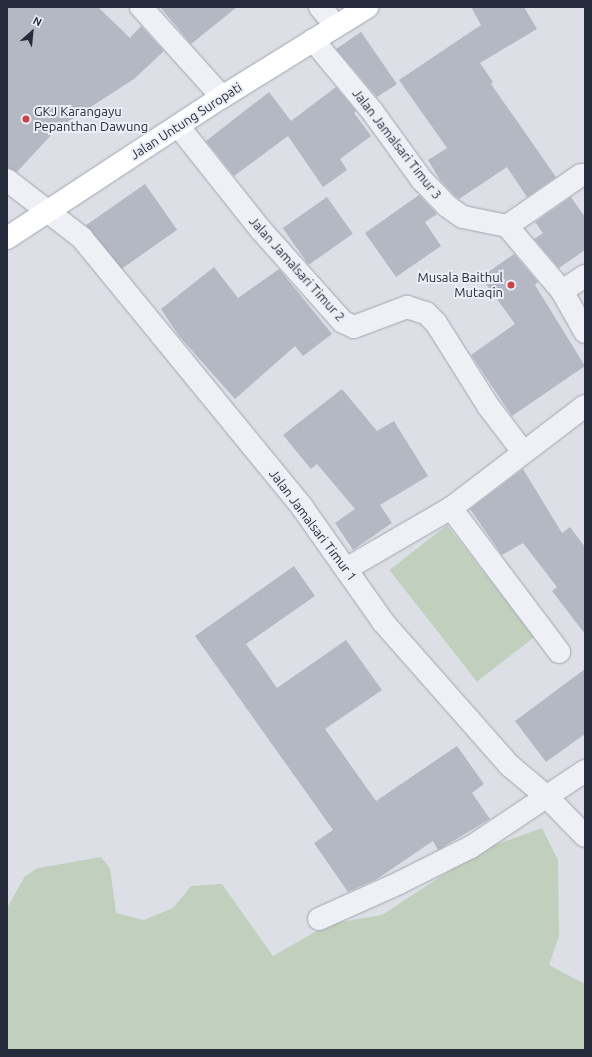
<!DOCTYPE html>
<html>
<head>
<meta charset="utf-8">
<style>
	body { margin:0 }
	#map { position:relative; width:592px; height:1057px; overflow:hidden; background:#dcdfe6; font-family:Ubuntu,sans-serif }
	div>[style] { position:absolute }
	.green>* { inset:0; background:#c0d0bd; transform-origin:0 0 }
	.building>* { inset:0; background:#b4b8c3; transform-origin:0 0 }
	.roads { filter:drop-shadow(0 0 1px #a2a6b0) drop-shadow(0 0 1px #a2a6b0) }
	.street>* { height:22px; margin:-11px; padding:0 11px; transform-origin:11px; border-radius:11px; background:#eff0f5 }
	.secondary>* { height:22px; margin:-11px; padding:0 11px; transform-origin:11px; border-radius:11px; background:#fff }
	.dots>* { width:11px; height:11px; translate:-50% -50%; box-sizing:border-box; border:2px solid #ebeef4; border-radius:50% }
	span { translate:-50% -50%; white-space:nowrap; text-align:center; line-height:1.15; -webkit-text-stroke:4px #ebeef4; paint-order:stroke }
	.poi-label { font-size:13px; color:#262c3c }
	.left { translate:0 -50%; text-align:left }
	.right { translate:-100% -50%; text-align:right }
	.street-label { font-size:13px; color:#262c3c }
	.frame { position:absolute; inset:0; border:8px solid #262c3c; pointer-events:none }
	.north { position:absolute; left:12px; top:12px; width:40px; height:40px; -webkit-text-stroke:3px #ebeef4; paint-order:stroke; rotate:27deg; font-size:11px; font-weight:700; line-height:16px; text-align:center; color:#262c3c }
	.north::after { content:''; display:block; margin:auto; width:14px; height:18px; background:#262c3c; clip-path:polygon(50% 0,100% 100%,50% 72%,0 100%) }
</style>
</head>
<body>
<div id="map">
	<div class="green">
		<i style="left:447px;top:525px;width:142px;height:73px;rotate:52deg"></i>
		<i style="clip-path:polygon(542px 828px,558px 860px,559px 936px,549px 965px,585px 984px,585px 1050px,7px 1050px,7px 908px,25px 876px,38px 868px,101px 857px,110px 868px,116px 913px,144px 920px,173px 908px,191px 886px,222px 884px,273px 956px,329px 924px,382px 915px,481px 850px)"></i>
	</div>
	<div class="building">
		<i style="clip-path:polygon(7px 7px,98px 7px,130px 38px,141px 26px,164px 51px,134px 79px,66px 123px,64px 121px,17px 172px,7px 168px)"></i>
		<i style="clip-path:polygon(160px 7px,237px 7px,191px 44px)"></i>
		<i style="clip-path:polygon(471px 7px,524px 7px,537px 29px,480px 63px,493px 82px,491px 84px,556px 177px,527px 197px,507px 167px,459px 199px,455px 196px,440px 180px,428px 160px,447px 148px,399px 80px,481px 25px)"></i>
		<i style="clip-path:polygon(361px 32px,397px 84px,377px 97px,336px 49px)"></i>
		<i style="clip-path:polygon(336px 87px,356px 111px,354px 113px,371px 136px,340px 159px,347px 170px,323px 187px,288px 136px,234px 176px,206px 141px,269px 92px,291px 121px)"></i>
		<i style="left:145px;top:184px;width:56px;height:72px;rotate:55deg"></i>
		<i style="clip-path:polygon(419px 195px,437px 214px,425px 222px,441px 246px,396px 277px,365px 233px)"></i>
		<i style="left:327px;top:197px;width:45px;height:54px;rotate:55deg"></i>
		<i style="clip-path:polygon(571px 197px,585px 217px,585px 250px,559px 268px,534px 239px,543px 233px,535px 222px)"></i>
		<i style="clip-path:polygon(514px 254px,538px 282px,535px 285px,585px 366px,512px 416px,471px 355px,515px 324px,481px 277px)"></i>
		<i style="clip-path:polygon(214px 267px,238px 298px,279px 269px,332px 334px,303px 356px,295px 346px,235px 399px,179px 336px,161px 309px)"></i>
		<i style="clip-path:polygon(342px 389px,377px 431px,394px 421px,428px 476px,380px 505px,392px 523px,353px 550px,335px 523px,355px 509px,317px 464px,311px 469px,283px 435px)"></i>
		<i style="clip-path:polygon(523px 469px,562px 533px,570px 527px,585px 547px,585px 634px,552px 591px,557px 587px,523px 543px,502px 555px,470px 509px)"></i>
		<i style="clip-path:polygon(294px 566px,315px 596px,246px 644px,277px 688px,346px 640px,382px 690px,325px 729px,376px 801px,457px 746px,484px 784px,472px 793px,490px 819px,438px 850px,433px 841px,377px 879px,348px 892px,314px 843px,333px 830px,195px 636px)"></i>
		<i style="clip-path:polygon(585px 669px,585px 734px,546px 762px,515px 721px)"></i>
	</div>
	<div class="roads">
		<div class="street">
			<i style="left:141px;top:7px;width:121px;rotate:48deg"></i>
			<i style="left:320px;top:7px;width:23px;rotate:50deg"></i>
			<i style="left:313px;top:40px;width:92px;rotate:50.3deg"></i>
			<i style="left:372px;top:111px;width:85px;rotate:54.1deg"></i>
			<i style="left:422px;top:180px;width:36px;rotate:46deg"></i>
			<i style="left:447px;top:206px;width:19px;rotate:35deg"></i>
			<i style="left:463px;top:217px;width:45px;rotate:11.6deg"></i>
			<i style="left:507px;top:226px;width:85px;rotate:49.8deg"></i>
			<i style="left:179px;top:127px;width:132px;rotate:51.5deg"></i>
			<i style="left:261px;top:230px;width:123px;rotate:48.3deg"></i>
			<i style="left:343px;top:322px;width:12px;rotate:24deg"></i>
			<i style="left:354px;top:327px;width:57px;rotate:-20.7deg"></i>
			<i style="left:407px;top:307px;width:20px;rotate:18deg"></i>
			<i style="left:426px;top:313px;width:14px;rotate:45deg"></i>
			<i style="left:436px;top:323px;width:99px;rotate:57.8deg"></i>
			<i style="left:489px;top:407px;width:56px;rotate:52.9deg"></i>
			<i style="left:7px;top:180px;width:95px;rotate:37.7deg"></i>
			<i style="left:82px;top:238px;width:348px;rotate:50.7deg"></i>
			<i style="left:302px;top:507px;width:141px;rotate:54.8deg"></i>
			<i style="left:383px;top:622px;width:191px;rotate:48.6deg"></i>
			<i style="left:509px;top:765px;width:50px;rotate:40.1deg"></i>
			<i style="left:547px;top:797px;width:54px;rotate:45.7deg"></i>
			<i style="left:507px;top:226px;width:90px;rotate:-34.6deg"></i>
			<i style="left:585px;top:276px;width:27px;rotate:147deg"></i>
			<i style="left:562px;top:291px;width:47px;rotate:60.7deg"></i>
			<i style="left:451px;top:508px;width:180px;rotate:53.1deg"></i>
			<i style="left:346px;top:569px;width:121px;rotate:-30.2deg"></i>
			<i style="left:451px;top:508px;width:168px;rotate:-37.3deg"></i>
			<i style="left:319px;top:919px;width:88px;rotate:-24.2deg"></i>
			<i style="left:399px;top:883px;width:80px;rotate:-26.6deg"></i>
			<i style="left:471px;top:847px;width:137px;rotate:-33.7deg"></i>
		</div>
		<div class="secondary">
			<i style="left:7px;top:238px;width:257px;rotate:-33.3deg"></i>
			<i style="left:222px;top:97px;width:171px;rotate:-31.8deg"></i>
		</div>
	</div>
	<div class="dots">
		<i style="left:26px;top:119px;background:#cb4247"></i>
		<i style="left:511px;top:285px;background:#cb4247"></i>
	</div>
	<div class="poi-label">
		<span class="left" style="left:34px;top:119px">GKJ Karangayu<br>Pepanthan Dawung</span>
		<span class="right" style="left:503px;top:285px">Musala Baithul<br>Mutaqin</span>
	</div>
	<div class="street-label">
		<span style="left:186px;top:121px;rotate:-33deg">Jalan Untung Suropati</span>
		<span style="left:397px;top:144px;rotate:52deg">Jalan Jamalsari Timur 3</span>
		<span style="left:297px;top:269px;rotate:48deg">Jalan Jamalsari Timur 2</span>
		<span style="left:313px;top:525px;rotate:53deg">Jalan Jamalsari Timur 1</span>
	</div>
	<div class="frame"></div>
	<div class="north">N</div>
</div>
</body>
</html>
